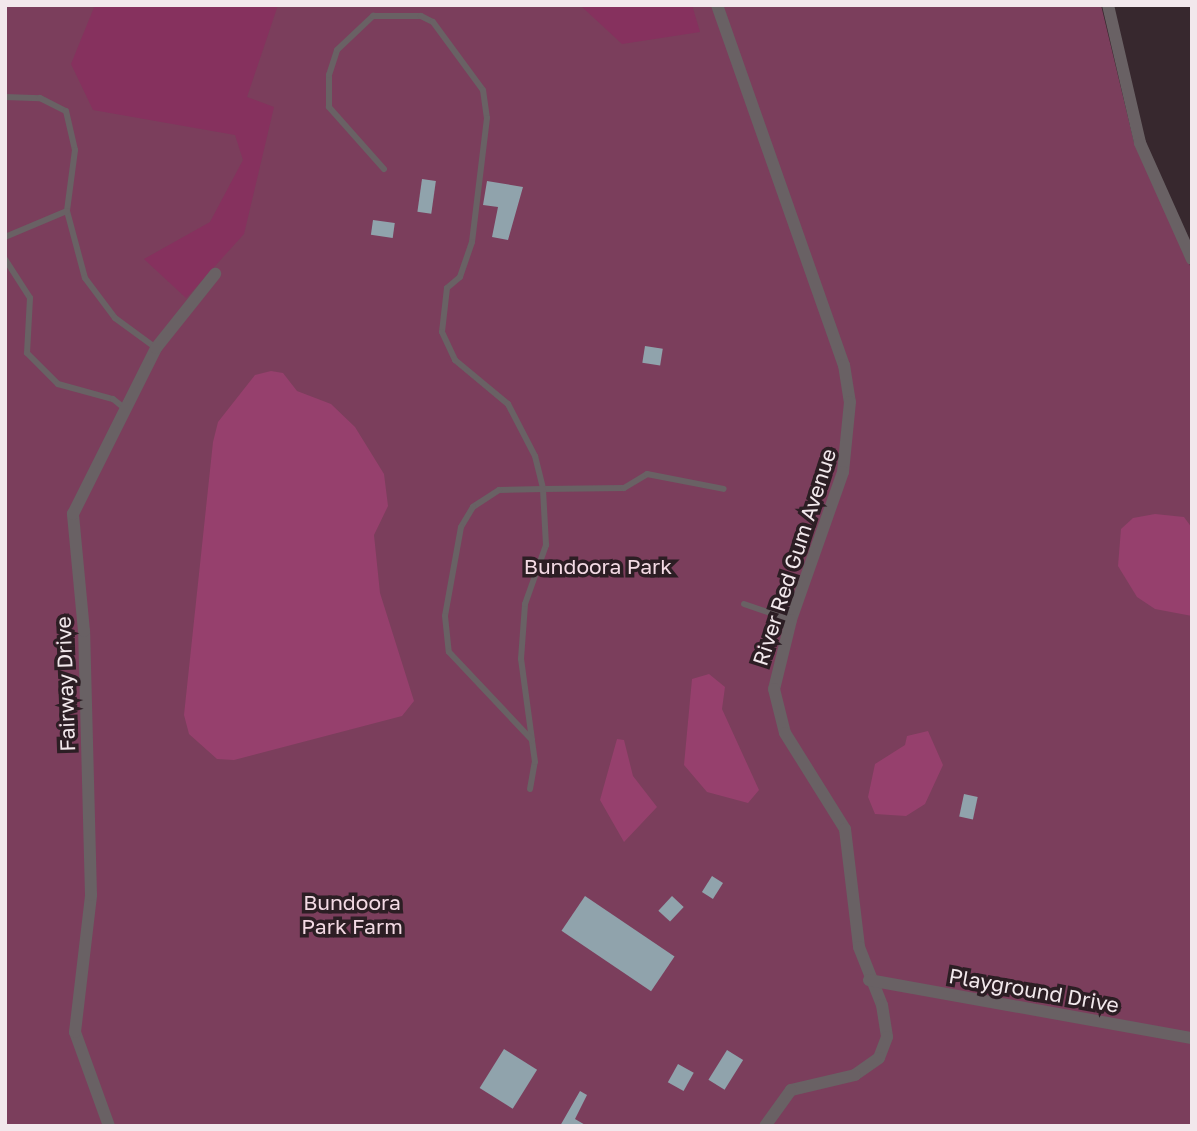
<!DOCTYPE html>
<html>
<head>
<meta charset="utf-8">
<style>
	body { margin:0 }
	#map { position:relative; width:1197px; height:1131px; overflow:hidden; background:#37282e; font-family:"Golos Text",sans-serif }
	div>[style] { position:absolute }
	.green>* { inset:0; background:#7b3e5c }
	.forest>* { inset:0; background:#86315e }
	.water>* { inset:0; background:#96406d }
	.building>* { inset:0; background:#90a3ac; transform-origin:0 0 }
	.lane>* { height:6px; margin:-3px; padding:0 3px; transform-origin:3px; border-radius:3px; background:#696164 }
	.street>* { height:12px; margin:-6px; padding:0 6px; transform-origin:6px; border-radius:6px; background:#696164 }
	span { translate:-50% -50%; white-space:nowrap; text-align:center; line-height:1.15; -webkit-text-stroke:7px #2c1e24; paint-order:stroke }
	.street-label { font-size:21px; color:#f2e8ec }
	.park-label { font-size:21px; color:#f3dae4 }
	.frame { position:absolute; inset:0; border:7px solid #f2e8ec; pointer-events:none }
</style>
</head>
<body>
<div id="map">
	<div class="green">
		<i style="clip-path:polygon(5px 5px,1101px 5px,1134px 142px,1192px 270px,1192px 1126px,5px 1126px)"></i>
	</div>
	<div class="forest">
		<i style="clip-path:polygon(95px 5px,278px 5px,247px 97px,274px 107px,244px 234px,186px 298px,144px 259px,210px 222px,243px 160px,235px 135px,93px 110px,71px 64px)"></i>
		<i style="clip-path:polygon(580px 5px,692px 5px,700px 32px,622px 44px)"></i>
	</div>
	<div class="water">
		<i style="clip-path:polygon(271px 371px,283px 373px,297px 391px,331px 404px,355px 427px,384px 474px,388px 506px,374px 535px,380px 593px,414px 701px,402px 716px,234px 760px,217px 759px,189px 734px,184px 715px,213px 442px,218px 422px,255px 375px)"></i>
		<i style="clip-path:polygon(1155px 514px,1184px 517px,1192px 528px,1192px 616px,1155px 609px,1137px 597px,1118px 566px,1121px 529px,1133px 518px)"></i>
		<i style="clip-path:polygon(709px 674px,725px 687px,722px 709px,759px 790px,748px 803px,707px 792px,684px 765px,692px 679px)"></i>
		<i style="clip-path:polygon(928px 731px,943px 765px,925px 804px,906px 816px,875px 814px,868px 797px,875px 764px,905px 745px,907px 736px)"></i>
		<i style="clip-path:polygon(617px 739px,624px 740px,633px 776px,657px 807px,624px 842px,600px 800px)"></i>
	</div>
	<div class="building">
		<i style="left:422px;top:179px;width:14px;height:33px;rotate:8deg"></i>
		<i style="clip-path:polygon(487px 181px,523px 187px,508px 240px,492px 237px,498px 207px,483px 205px)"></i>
		<i style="left:373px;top:220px;width:22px;height:15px;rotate:8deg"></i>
		<i style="left:645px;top:346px;width:18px;height:17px;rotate:9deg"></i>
		<i style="left:964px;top:794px;width:14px;height:23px;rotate:12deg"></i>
		<i style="left:712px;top:876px;width:13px;height:19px;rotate:32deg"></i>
		<i style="left:585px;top:896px;width:108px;height:42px;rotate:34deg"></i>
		<i style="left:672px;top:896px;width:16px;height:20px;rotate:43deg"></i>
		<i style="left:504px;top:1049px;width:39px;height:46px;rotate:32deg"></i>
		<i style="left:727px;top:1050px;width:19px;height:35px;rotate:32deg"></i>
		<i style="left:678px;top:1064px;width:18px;height:21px;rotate:29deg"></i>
		<i style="clip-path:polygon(580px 1091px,587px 1095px,575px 1119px,587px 1126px,560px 1126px)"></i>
	</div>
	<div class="lane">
		<i style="left:5px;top:97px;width:35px;rotate:2deg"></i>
		<i style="left:40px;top:98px;width:29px;rotate:27deg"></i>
		<i style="left:66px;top:111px;width:40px;rotate:77deg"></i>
		<i style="left:75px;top:150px;width:62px;rotate:97.5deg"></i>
		<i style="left:67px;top:211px;width:69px;rotate:75deg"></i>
		<i style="left:85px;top:278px;width:50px;rotate:53.1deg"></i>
		<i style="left:115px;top:318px;width:51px;rotate:36.2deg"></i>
		<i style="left:384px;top:169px;width:83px;rotate:-131.6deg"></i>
		<i style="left:329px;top:107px;width:32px;rotate:-90deg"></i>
		<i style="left:329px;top:75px;width:26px;rotate:-72deg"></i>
		<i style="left:337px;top:50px;width:50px;rotate:-43.4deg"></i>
		<i style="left:373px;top:16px;width:48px"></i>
		<i style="left:421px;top:16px;width:13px;rotate:27deg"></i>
		<i style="left:433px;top:22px;width:84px;rotate:53.7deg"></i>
		<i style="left:483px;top:90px;width:28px;rotate:82deg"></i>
		<i style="left:487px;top:118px;width:125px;rotate:96.9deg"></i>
		<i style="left:472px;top:242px;width:37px;rotate:109deg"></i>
		<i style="left:460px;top:277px;width:17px;rotate:140deg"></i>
		<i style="left:447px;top:288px;width:44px;rotate:96.5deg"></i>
		<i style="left:442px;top:332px;width:31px;rotate:65deg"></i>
		<i style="left:455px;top:360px;width:69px;rotate:39.7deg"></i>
		<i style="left:508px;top:404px;width:59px;rotate:62.6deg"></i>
		<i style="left:535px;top:456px;width:34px;rotate:76deg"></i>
		<i style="left:543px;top:489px;width:81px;rotate:-0.7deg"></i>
		<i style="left:624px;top:488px;width:27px;rotate:-31deg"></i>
		<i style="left:647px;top:474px;width:78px;rotate:11deg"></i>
		<i style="left:5px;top:237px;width:67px;rotate:-22.8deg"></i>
		<i style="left:5px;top:259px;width:46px;rotate:57.3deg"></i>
		<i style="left:30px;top:298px;width:55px;rotate:93.1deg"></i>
		<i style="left:27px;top:353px;width:44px;rotate:45deg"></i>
		<i style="left:58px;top:384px;width:57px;rotate:15.3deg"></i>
		<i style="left:113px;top:399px;width:13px;rotate:39deg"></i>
		<i style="left:744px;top:604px;width:50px;rotate:18.8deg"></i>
		<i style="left:530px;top:789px;width:27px;rotate:-80deg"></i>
		<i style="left:535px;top:762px;width:22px;rotate:-98deg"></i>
		<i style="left:532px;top:740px;width:82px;rotate:-97.7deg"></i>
		<i style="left:521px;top:659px;width:55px;rotate:-85.8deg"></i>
		<i style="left:525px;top:604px;width:63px;rotate:-70.4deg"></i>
		<i style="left:546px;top:545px;width:56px;rotate:-93.1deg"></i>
		<i style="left:543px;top:489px;width:44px;rotate:178.7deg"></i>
		<i style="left:499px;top:490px;width:31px;rotate:147deg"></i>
		<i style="left:473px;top:507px;width:23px;rotate:121deg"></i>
		<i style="left:461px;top:527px;width:90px;rotate:100.2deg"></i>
		<i style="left:445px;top:616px;width:36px;rotate:84deg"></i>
		<i style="left:449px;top:652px;width:121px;rotate:46.7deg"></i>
	</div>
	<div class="street">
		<i style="left:717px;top:5px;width:382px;rotate:70.6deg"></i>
		<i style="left:844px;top:365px;width:37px;rotate:81deg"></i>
		<i style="left:850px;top:402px;width:70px;rotate:95.7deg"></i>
		<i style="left:843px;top:472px;width:157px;rotate:109.4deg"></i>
		<i style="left:791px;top:620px;width:71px;rotate:103.8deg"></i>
		<i style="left:774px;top:689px;width:45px;rotate:76deg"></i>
		<i style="left:785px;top:733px;width:113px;rotate:58deg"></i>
		<i style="left:845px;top:829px;width:119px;rotate:83.2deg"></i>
		<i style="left:859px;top:947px;width:62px;rotate:68.4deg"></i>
		<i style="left:882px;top:1005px;width:32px;rotate:81deg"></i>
		<i style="left:887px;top:1037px;width:22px;rotate:111deg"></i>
		<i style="left:879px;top:1058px;width:29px;rotate:145deg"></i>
		<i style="left:855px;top:1075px;width:66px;rotate:166.8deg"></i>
		<i style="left:791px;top:1090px;width:44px;rotate:125.8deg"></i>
		<i style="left:1108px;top:5px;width:142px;rotate:76.9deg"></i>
		<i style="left:1140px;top:143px;width:127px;rotate:65.9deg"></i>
		<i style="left:869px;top:980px;width:328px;rotate:10.2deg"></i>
		<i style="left:109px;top:1126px;width:100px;rotate:-109.9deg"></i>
		<i style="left:75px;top:1032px;width:138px;rotate:-83.3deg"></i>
		<i style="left:91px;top:895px;width:264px;rotate:-91.5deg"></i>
		<i style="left:84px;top:631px;width:118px;rotate:-95.4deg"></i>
		<i style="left:73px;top:514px;width:186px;rotate:-63.4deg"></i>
		<i style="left:156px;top:348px;width:95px;rotate:-51.4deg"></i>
	</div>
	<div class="street-label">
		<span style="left:794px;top:557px;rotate:-72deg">River Red Gum Avenue</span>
		<span style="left:65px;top:684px;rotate:-92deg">Fairway Drive</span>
		<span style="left:1034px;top:990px;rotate:10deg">Playground Drive</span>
	</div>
	<div class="park-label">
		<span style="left:598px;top:566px">Bundoora Park</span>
		<span style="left:352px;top:914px">Bundoora<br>Park Farm</span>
	</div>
	<div class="frame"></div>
</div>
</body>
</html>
